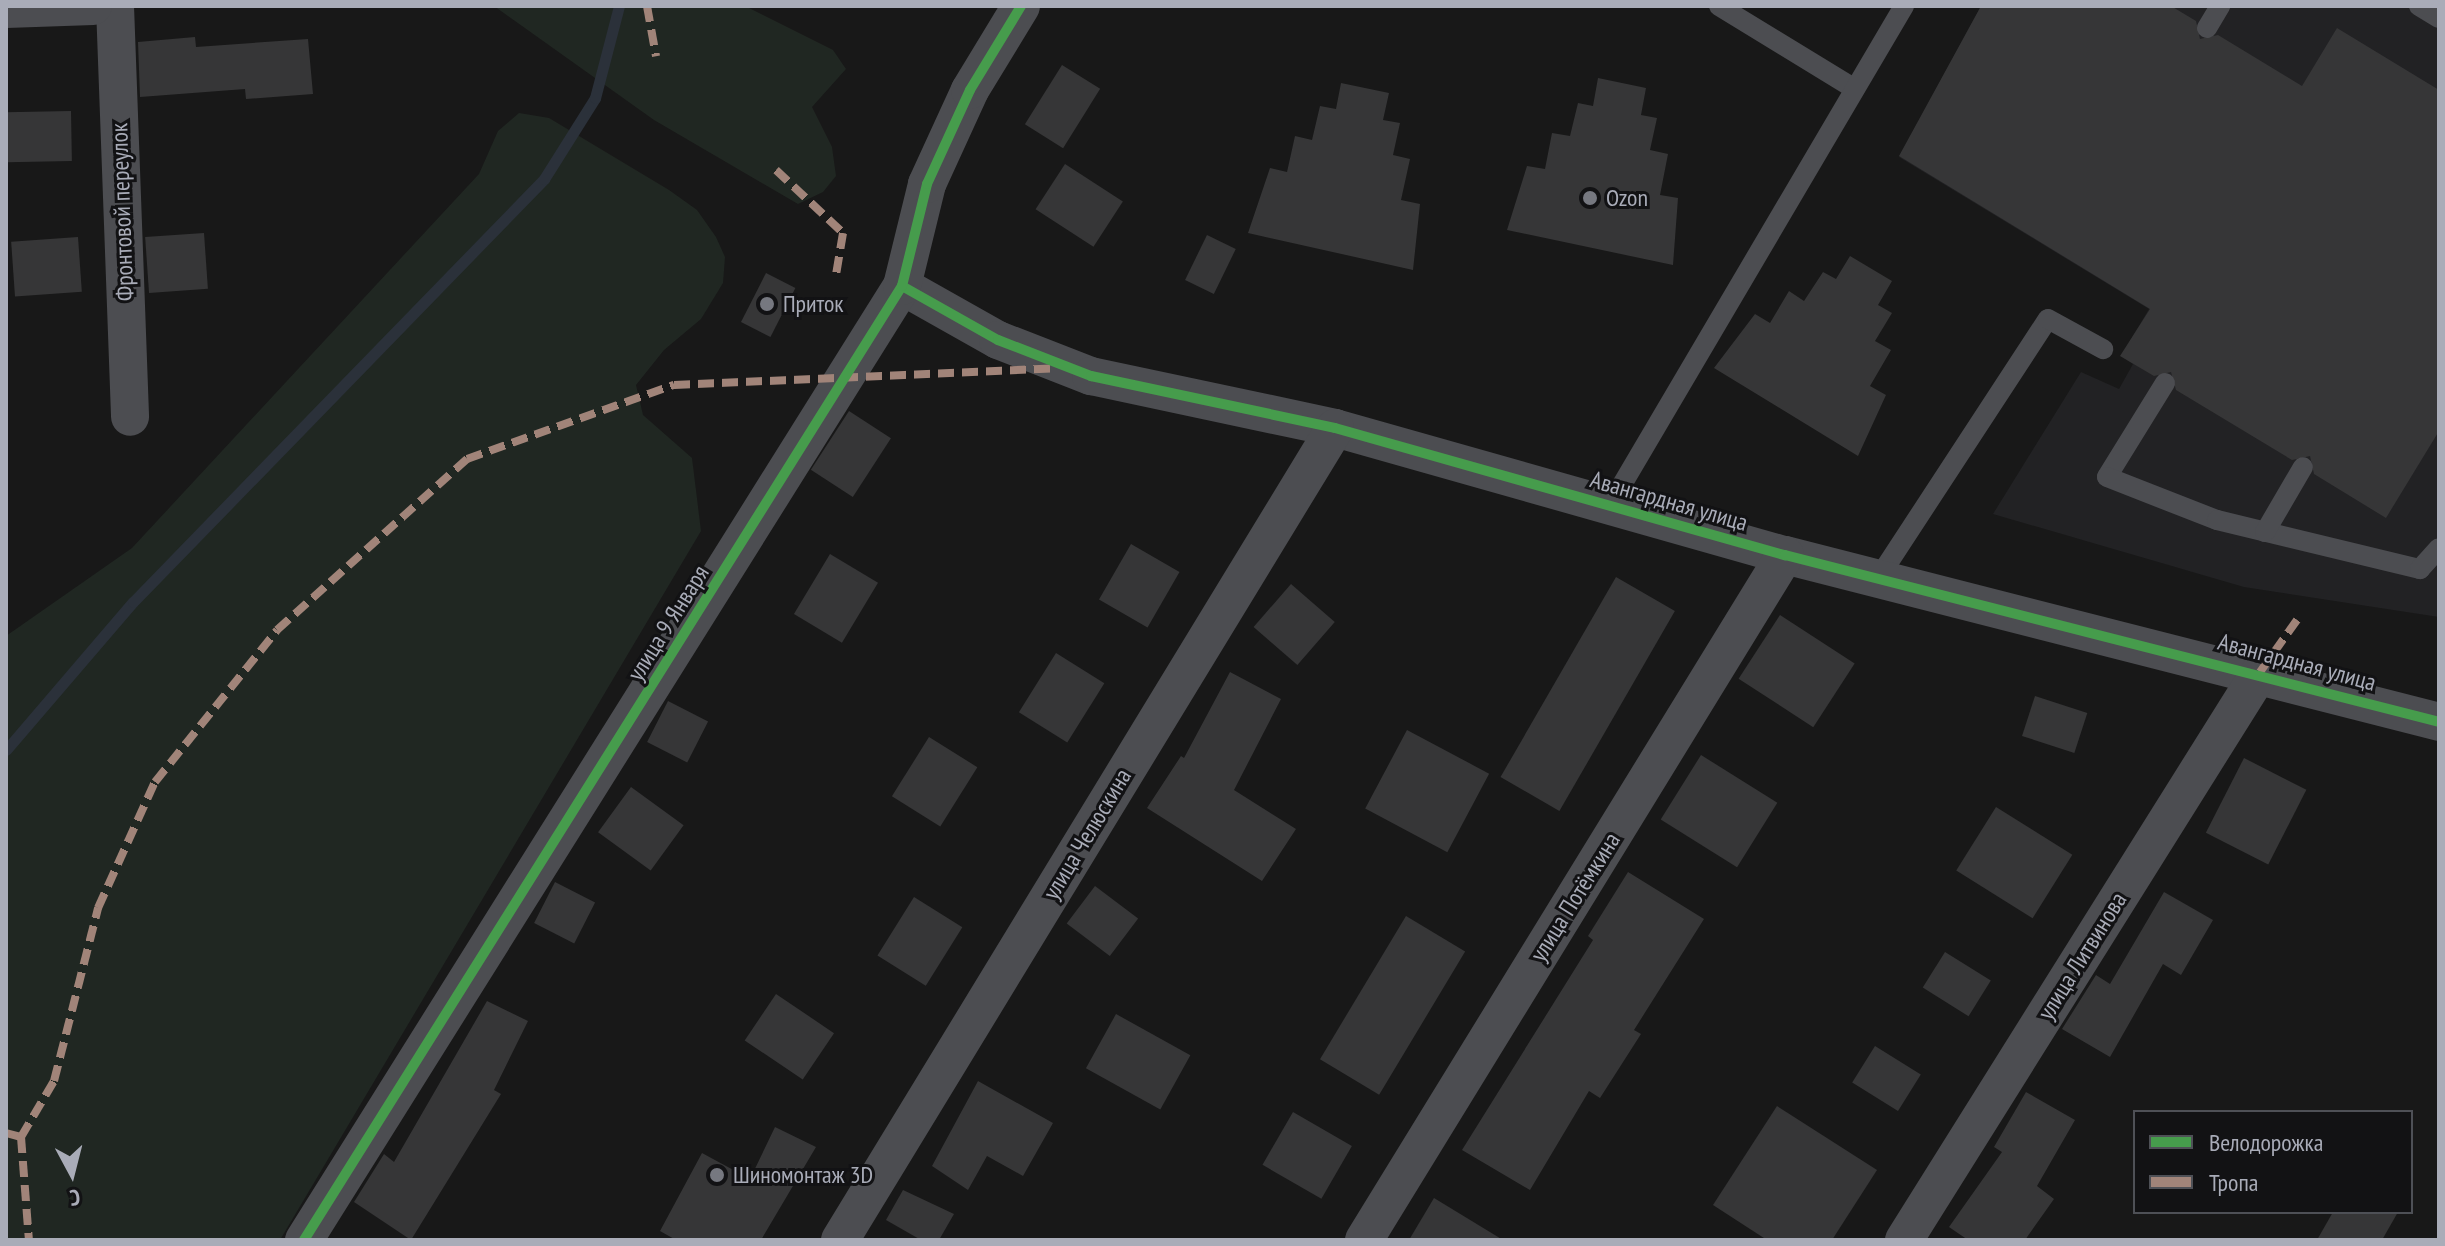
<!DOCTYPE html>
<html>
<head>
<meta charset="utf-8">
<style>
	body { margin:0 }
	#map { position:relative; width:2445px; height:1246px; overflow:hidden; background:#181818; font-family:"PT Sans Narrow",sans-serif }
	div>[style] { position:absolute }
	.built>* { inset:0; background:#222224 }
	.green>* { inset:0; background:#202722 }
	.stream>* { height:11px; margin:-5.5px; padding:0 5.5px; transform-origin:5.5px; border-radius:5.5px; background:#2b313a }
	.building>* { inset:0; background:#363637; transform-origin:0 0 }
	.service>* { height:20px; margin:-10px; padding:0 10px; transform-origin:10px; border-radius:10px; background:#4c4d51 }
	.minor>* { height:38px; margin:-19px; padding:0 19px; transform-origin:19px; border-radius:19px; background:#4c4d51 }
	.quiet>* { height:8px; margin-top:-4px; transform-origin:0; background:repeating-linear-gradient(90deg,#a18479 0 16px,transparent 0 24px) }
	.cycleway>* { height:10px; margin:-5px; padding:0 5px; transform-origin:5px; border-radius:5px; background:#469c4c }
	.dots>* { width:22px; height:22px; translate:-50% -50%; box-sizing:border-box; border:4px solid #121214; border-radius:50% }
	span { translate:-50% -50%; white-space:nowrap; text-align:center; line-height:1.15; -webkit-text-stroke:6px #121214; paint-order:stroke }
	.poi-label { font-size:24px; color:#a9acb8 }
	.left { translate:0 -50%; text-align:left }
	.street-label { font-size:24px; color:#a9acb8 }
	.frame { position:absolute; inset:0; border:8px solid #a9acb8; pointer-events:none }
	.legend { position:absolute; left:2133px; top:1110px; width:280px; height:104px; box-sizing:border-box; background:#121214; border:2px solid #4e5056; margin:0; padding:10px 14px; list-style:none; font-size:24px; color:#a9acb8 }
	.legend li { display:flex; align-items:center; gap:16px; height:40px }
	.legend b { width:40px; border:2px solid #4e5056 }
	.north { position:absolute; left:32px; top:1134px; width:80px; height:80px; -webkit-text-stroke:6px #121214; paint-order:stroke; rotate:173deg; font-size:22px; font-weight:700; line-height:32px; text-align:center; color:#a9acb8 }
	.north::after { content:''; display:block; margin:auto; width:28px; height:36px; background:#a9acb8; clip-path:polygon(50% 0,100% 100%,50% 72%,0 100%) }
</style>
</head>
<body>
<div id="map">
	<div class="built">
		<i style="clip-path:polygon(1981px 6px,2439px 6px,2439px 617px,2244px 587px,1993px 514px,2081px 372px,2119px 389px,2133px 364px,2121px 356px,2149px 309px,1899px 157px)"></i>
	</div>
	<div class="green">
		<i style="clip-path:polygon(494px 6px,745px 6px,833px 50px,846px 69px,812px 107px,832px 147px,836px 176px,823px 192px,798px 204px,654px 120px)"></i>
		<i style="clip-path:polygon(519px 113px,549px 118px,669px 190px,697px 210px,716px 237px,725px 257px,723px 283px,701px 319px,664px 350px,636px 385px,643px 415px,692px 458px,701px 531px,280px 1240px,6px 1240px,6px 636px,132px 548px,479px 174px,498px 131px)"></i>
	</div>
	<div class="stream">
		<i style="left:6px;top:750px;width:195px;rotate:-49.4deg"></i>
		<i style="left:133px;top:602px;width:590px;rotate:-45.82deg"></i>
		<i style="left:544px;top:179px;width:96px;rotate:-57.8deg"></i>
		<i style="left:595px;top:98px;width:95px;rotate:-75.4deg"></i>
	</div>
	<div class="building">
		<i style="clip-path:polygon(1981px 6px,2171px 6px,2196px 21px,2200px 39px,2218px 35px,2302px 86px,2337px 28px,2439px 90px,2439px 431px,2386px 518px,2314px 474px,2310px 456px,2292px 460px,2176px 390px,2171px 372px,2154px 376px,2120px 356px,2150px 309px,1899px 156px)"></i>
		<i style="clip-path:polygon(195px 37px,196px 47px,308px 39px,313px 94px,246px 99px,245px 89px,140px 97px,138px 42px)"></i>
		<i style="left:1062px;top:65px;width:45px;height:70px;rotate:32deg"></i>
		<i style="clip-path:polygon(1598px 78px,1646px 88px,1641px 115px,1657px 118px,1650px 150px,1668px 154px,1660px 195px,1678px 198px,1673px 265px,1507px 230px,1527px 166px,1545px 169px,1552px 133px,1570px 136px,1578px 103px,1593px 106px)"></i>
		<i style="clip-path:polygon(1341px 83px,1389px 93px,1383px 120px,1400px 123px,1393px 155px,1410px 159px,1401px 200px,1420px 204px,1413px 270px,1248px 233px,1270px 168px,1287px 172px,1295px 136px,1312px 140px,1320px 106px,1336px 109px)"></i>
		<i style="left:71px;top:111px;width:50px;height:65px;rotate:89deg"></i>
		<i style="left:1065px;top:164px;width:69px;height:54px;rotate:33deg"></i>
		<i style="left:204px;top:233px;width:56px;height:59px;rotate:86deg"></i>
		<i style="left:1207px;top:235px;width:32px;height:50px;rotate:26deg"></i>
		<i style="left:78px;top:237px;width:55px;height:67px;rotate:86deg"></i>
		<i style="clip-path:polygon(1850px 256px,1892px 281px,1878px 305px,1892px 313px,1875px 341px,1891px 350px,1870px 386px,1886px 395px,1858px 456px,1714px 368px,1755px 314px,1770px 323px,1789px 291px,1804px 301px,1823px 272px,1836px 279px)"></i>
		<i style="left:766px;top:273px;width:33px;height:55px;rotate:27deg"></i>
		<i style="left:849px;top:411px;width:50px;height:70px;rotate:33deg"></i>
		<i style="left:1131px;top:544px;width:56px;height:64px;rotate:30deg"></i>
		<i style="left:830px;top:554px;width:56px;height:70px;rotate:31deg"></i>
		<i style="left:1616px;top:577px;width:68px;height:231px;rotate:30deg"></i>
		<i style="left:1291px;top:584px;width:58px;height:57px;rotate:41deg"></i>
		<i style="left:1780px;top:615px;width:89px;height:76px;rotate:33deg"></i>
		<i style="left:1056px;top:653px;width:57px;height:70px;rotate:32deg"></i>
		<i style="clip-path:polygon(1230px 672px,1281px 699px,1234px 790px,1296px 829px,1262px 881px,1147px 808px,1181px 756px,1184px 758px)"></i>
		<i style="left:2035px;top:696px;width:55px;height:42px;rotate:18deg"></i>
		<i style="left:668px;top:701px;width:45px;height:46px;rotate:27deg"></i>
		<i style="left:1407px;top:730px;width:93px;height:89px;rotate:28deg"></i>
		<i style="left:929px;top:737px;width:57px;height:70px;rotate:32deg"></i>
		<i style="left:1701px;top:755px;width:90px;height:76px;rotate:32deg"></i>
		<i style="left:2244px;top:758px;width:70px;height:84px;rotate:27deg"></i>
		<i style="left:631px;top:787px;width:65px;height:56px;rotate:36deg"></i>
		<i style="left:1996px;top:807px;width:90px;height:75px;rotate:32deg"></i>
		<i style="clip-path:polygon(1628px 872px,1704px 919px,1634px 1030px,1641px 1034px,1600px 1098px,1589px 1091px,1530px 1190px,1462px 1150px,1593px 940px,1588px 936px)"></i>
		<i style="left:555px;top:882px;width:45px;height:46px;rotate:27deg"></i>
		<i style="left:1095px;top:886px;width:54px;height:47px;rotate:37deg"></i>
		<i style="clip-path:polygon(2164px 892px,2213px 920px,2181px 975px,2163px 964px,2110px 1057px,2062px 1029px,2096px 975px,2110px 984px)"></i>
		<i style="left:914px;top:897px;width:57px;height:69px;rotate:32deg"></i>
		<i style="left:1406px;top:916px;width:69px;height:167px;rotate:31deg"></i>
		<i style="left:1945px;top:952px;width:54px;height:42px;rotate:32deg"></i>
		<i style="left:776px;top:994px;width:70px;height:56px;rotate:34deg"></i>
		<i style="clip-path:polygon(487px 1001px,528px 1021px,494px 1090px,501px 1094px,411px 1240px,354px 1202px,384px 1154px,394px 1162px)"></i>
		<i style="left:1116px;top:1014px;width:85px;height:62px;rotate:29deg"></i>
		<i style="left:1875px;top:1046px;width:54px;height:43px;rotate:32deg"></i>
		<i style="clip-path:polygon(978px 1081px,1053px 1123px,1023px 1176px,987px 1156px,968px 1190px,932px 1166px)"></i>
		<i style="clip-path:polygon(2026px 1092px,2075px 1120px,2037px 1186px,2054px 1199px,2025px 1240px,1968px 1240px,1949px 1227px,2002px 1152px,1994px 1147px)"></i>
		<i style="clip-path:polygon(1777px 1106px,1877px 1170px,1832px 1240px,1767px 1240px,1713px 1205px)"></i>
		<i style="left:1293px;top:1112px;width:68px;height:61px;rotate:30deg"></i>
		<i style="clip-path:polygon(775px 1127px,816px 1147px,761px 1240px,676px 1240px,660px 1231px,702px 1153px,750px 1179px)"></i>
		<i style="clip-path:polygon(903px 1190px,954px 1214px,939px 1240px,921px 1240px,886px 1220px)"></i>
		<i style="clip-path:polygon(1434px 1198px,1503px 1240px,1409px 1240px)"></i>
		<i style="clip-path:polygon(2333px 1212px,2398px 1212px,2382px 1240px,2317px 1240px)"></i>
	</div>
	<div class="service">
		<i style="left:1719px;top:6px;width:159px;rotate:31.4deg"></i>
		<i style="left:2419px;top:6px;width:23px;rotate:31deg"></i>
		<i style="left:2207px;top:28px;width:26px;rotate:-59deg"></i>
		<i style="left:2165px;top:383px;width:110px;rotate:121.7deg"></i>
		<i style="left:2107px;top:477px;width:118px;rotate:21.4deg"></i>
		<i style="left:2217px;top:520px;width:209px;rotate:13.6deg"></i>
		<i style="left:2420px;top:569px;width:28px;rotate:-48deg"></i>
		<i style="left:1610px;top:505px;width:579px;rotate:-59.49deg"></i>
		<i style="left:2265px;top:532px;width:75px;rotate:-59.7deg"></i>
		<i style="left:1879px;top:577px;width:308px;rotate:-56.8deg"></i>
		<i style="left:2048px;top:319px;width:63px;rotate:28.6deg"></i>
	</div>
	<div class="minor">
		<i style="left:115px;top:6px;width:411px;rotate:87.9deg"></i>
		<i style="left:6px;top:9px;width:87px;rotate:-2deg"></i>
		<i style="left:902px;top:286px;width:110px;rotate:29.4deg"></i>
		<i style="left:998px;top:340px;width:100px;rotate:21.2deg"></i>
		<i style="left:1091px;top:376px;width:249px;rotate:12deg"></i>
		<i style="left:1335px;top:428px;width:468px;rotate:15.8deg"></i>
		<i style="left:1785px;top:555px;width:675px;rotate:14.32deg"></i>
		<i style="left:304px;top:1240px;width:1126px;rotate:-57.92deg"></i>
		<i style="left:902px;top:286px;width:105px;rotate:-76.2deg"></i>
		<i style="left:927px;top:184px;width:103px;rotate:-65.4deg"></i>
		<i style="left:970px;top:90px;width:98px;rotate:-58.7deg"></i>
		<i style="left:840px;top:1240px;width:951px;rotate:-58.63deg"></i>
		<i style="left:1364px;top:1240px;width:804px;rotate:-58.43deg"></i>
		<i style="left:1904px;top:1240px;width:670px;rotate:-57.92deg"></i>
	</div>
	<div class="quiet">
		<i style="left:647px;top:6px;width:51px;rotate:79.8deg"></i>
		<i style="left:776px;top:170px;width:92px;rotate:43.2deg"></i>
		<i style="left:843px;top:233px;width:43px;rotate:99.5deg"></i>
		<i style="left:2260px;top:672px;width:64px;rotate:-54.6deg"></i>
		<i style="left:6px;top:1133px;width:16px;rotate:15deg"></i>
		<i style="left:21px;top:1137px;width:65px;rotate:-59.5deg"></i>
		<i style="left:54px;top:1081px;width:179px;rotate:-75.7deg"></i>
		<i style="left:98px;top:908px;width:138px;rotate:-65.7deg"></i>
		<i style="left:155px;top:782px;width:195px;rotate:-51.2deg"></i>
		<i style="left:277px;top:630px;width:256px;rotate:-42deg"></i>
		<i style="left:467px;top:459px;width:220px;rotate:-19.7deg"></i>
		<i style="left:674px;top:385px;width:383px;rotate:-2.5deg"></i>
		<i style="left:21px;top:1137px;width:103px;rotate:85.6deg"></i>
	</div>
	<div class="cycleway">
		<i style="left:902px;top:286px;width:110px;rotate:29.4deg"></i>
		<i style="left:998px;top:340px;width:100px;rotate:21.2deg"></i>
		<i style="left:1091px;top:376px;width:249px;rotate:12deg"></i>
		<i style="left:1335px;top:428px;width:468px;rotate:15.8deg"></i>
		<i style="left:1785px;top:555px;width:675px;rotate:14.32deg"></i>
		<i style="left:304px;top:1240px;width:1126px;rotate:-57.92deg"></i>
		<i style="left:902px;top:286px;width:105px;rotate:-76.2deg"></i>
		<i style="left:927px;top:184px;width:103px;rotate:-65.4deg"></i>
		<i style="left:970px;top:90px;width:98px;rotate:-58.7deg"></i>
	</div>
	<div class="dots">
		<i style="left:1590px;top:198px;background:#767880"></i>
		<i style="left:767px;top:304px;background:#767880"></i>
		<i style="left:717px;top:1175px;background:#767880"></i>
	</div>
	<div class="poi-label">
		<span class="left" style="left:1606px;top:198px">Ozon</span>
		<span class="left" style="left:783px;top:304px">Приток</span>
		<span class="left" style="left:733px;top:1175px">Шиномонтаж 3D</span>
	</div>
	<div class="street-label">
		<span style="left:122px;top:212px;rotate:-92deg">Фронтовой переулок</span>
		<span style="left:1669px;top:501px;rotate:16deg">Авангардная улица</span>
		<span style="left:668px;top:623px;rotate:-58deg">улица 9 Января</span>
		<span style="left:2297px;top:662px;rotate:15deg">Авангардная улица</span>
		<span style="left:1087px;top:834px;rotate:-59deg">улица Челюскина</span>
		<span style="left:1575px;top:897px;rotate:-58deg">улица Потёмкина</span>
		<span style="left:2082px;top:956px;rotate:-58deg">улица Литвинова</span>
	</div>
	<div class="frame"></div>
	<ul class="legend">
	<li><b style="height:10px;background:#469c4c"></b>Велодорожка</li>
	<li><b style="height:10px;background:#a18479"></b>Тропа</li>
	</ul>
	<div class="north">С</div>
</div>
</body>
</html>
